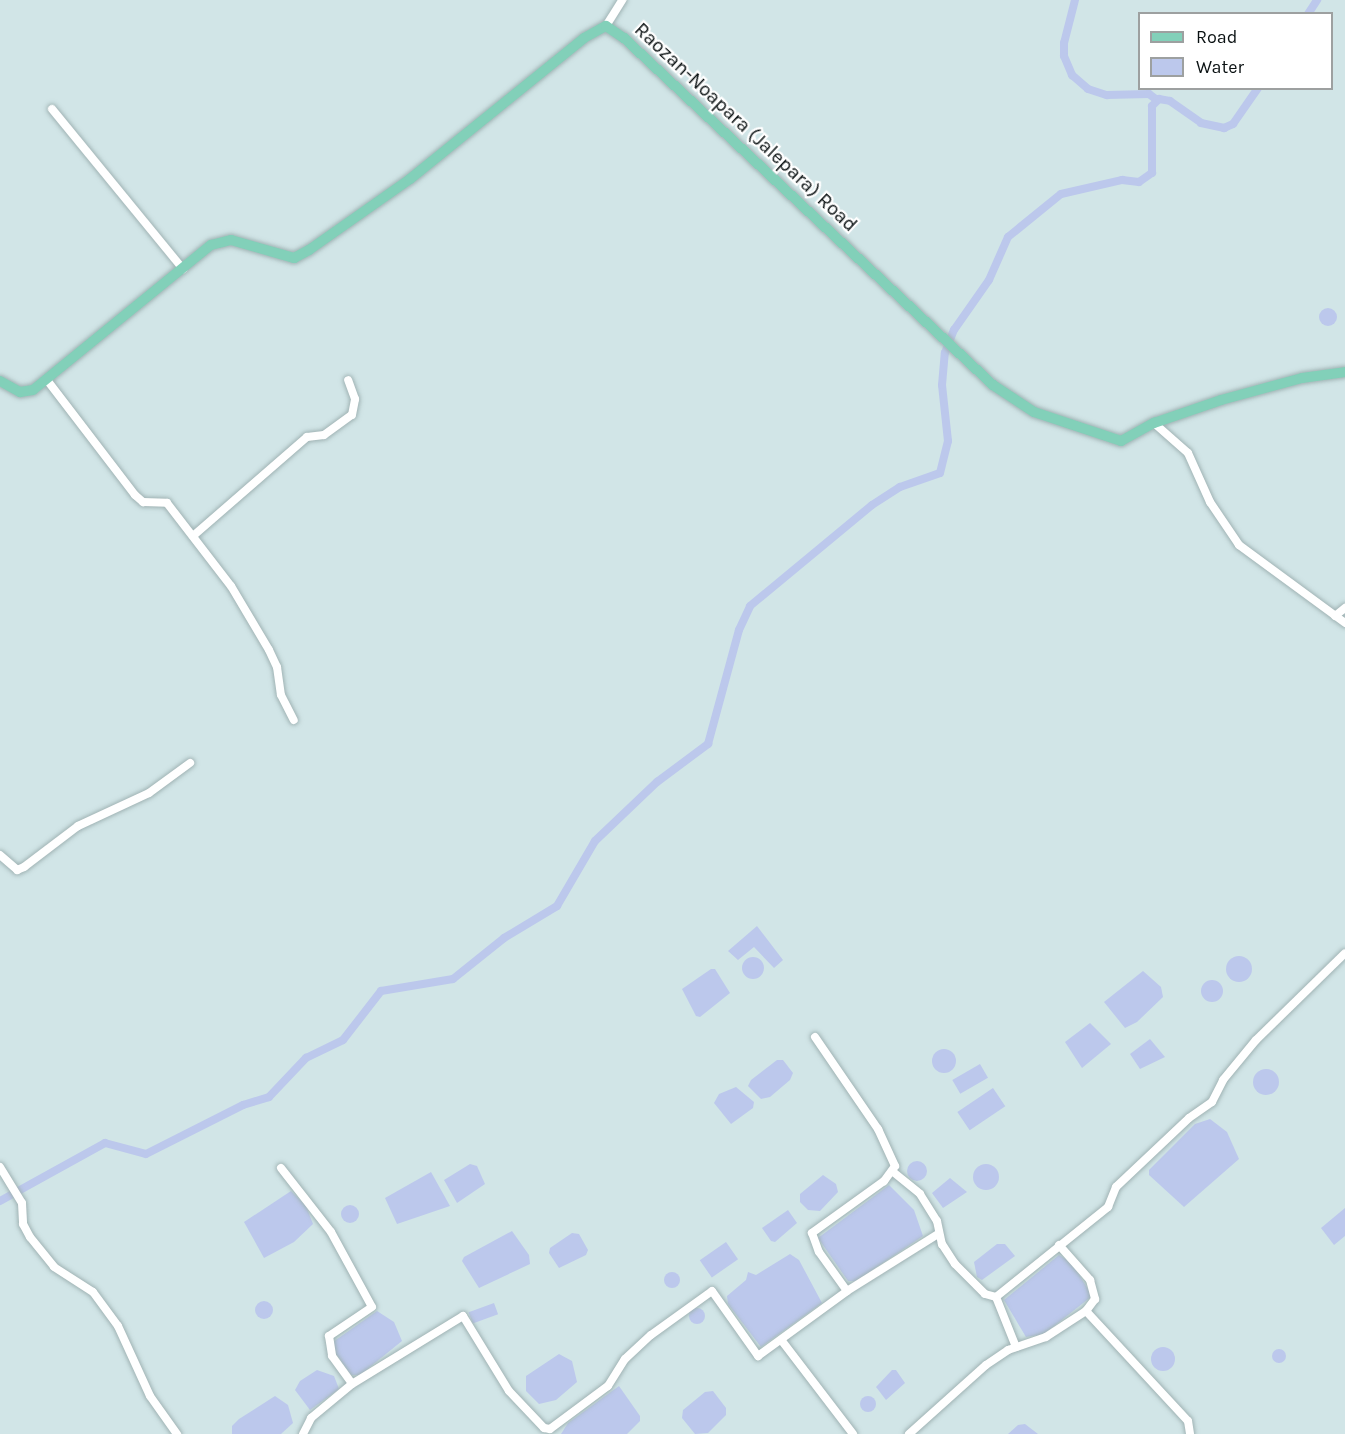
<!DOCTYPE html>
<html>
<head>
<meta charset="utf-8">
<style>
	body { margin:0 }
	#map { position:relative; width:1345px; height:1434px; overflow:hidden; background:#d1e5e7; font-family:Karla,sans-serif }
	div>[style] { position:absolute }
	.water>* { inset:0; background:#bcc8ec; transform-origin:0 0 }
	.round { border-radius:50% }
	.canal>* { height:8px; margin:-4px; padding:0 4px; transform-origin:4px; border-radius:4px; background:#bcc8ec }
	.roads { filter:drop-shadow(0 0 2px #a0b3b4) drop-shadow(0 0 2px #a0b3b4) }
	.minor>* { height:8px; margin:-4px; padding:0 4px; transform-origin:4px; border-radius:4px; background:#fff }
	.major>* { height:10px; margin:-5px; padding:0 5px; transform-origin:5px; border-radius:5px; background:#82d0b9 }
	span { translate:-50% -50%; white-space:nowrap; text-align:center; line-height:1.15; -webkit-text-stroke:4.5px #fff; paint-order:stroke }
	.street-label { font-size:20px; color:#0a1112 }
	.legend { position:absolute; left:1138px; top:12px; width:195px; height:78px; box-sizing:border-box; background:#fff; border:2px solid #9da0a0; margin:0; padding:8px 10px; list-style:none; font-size:18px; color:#0a1112 }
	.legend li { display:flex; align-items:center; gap:12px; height:30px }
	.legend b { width:30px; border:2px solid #9da0a0 }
</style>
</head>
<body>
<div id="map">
	<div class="water">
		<i class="round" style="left:1319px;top:308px;width:18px;height:18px"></i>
		<i style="clip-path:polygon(757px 926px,783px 960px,774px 968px,754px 947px,738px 960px,728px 951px)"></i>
		<i class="round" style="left:1226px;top:956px;width:26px;height:26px"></i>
		<i class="round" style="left:742px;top:957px;width:22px;height:22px"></i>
		<i style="clip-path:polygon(711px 969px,715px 969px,730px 993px,700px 1017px,696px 1016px,682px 989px)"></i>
		<i style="clip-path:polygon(1143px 971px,1161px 987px,1163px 997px,1137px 1022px,1125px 1028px,1104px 1002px)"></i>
		<i class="round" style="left:1201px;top:980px;width:22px;height:22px"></i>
		<i style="clip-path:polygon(1090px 1023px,1111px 1044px,1082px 1068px,1065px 1042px)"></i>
		<i style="clip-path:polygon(1150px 1039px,1165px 1057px,1140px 1069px,1130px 1054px)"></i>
		<i class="round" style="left:932px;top:1049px;width:24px;height:24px"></i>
		<i style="clip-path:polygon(777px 1060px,783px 1060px,793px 1073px,790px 1080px,770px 1097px,761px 1099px,748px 1086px,751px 1080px)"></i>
		<i style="left:980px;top:1064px;width:16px;height:32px;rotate:60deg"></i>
		<i class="round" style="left:1253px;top:1069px;width:26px;height:26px"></i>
		<i style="clip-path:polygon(736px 1087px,754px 1102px,753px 1108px,731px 1124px,714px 1103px,719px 1094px)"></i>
		<i style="left:993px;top:1088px;width:22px;height:43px;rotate:56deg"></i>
		<i style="clip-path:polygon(1210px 1119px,1227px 1132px,1239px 1159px,1184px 1207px,1149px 1175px,1149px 1170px,1195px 1124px)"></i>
		<i class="round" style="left:907px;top:1161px;width:20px;height:20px"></i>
		<i class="round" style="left:973px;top:1164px;width:26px;height:26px"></i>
		<i style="clip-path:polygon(470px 1164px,477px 1166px,485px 1184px,457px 1203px,444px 1180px)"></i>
		<i style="clip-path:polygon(431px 1172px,450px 1206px,397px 1224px,385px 1198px)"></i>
		<i style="clip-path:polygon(823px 1175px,836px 1184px,838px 1192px,820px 1211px,808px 1210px,800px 1202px,800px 1194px)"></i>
		<i style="clip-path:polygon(950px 1178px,967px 1192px,943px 1208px,932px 1193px)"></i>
		<i style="clip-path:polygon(889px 1185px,914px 1210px,923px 1236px,856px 1281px,848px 1281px,818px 1238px)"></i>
		<i style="clip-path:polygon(291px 1191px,306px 1206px,313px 1224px,294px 1242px,264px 1258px,244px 1222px)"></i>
		<i class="round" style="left:341px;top:1205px;width:18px;height:18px"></i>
		<i style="clip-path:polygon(1345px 1208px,1345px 1236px,1334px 1245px,1321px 1228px)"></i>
		<i style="clip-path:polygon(788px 1210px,797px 1223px,775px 1242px,771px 1241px,762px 1228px)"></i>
		<i style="clip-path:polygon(512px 1231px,529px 1255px,530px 1264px,479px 1288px,462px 1261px,464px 1257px)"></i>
		<i style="clip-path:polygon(572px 1233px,579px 1234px,588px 1250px,586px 1255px,559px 1268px,549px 1253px,550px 1248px)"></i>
		<i style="left:726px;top:1242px;width:21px;height:32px;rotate:55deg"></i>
		<i style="clip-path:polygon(997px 1244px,1005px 1244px,1015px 1256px,982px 1280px,977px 1277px,974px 1262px)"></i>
		<i style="clip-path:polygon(790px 1254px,799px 1260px,822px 1303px,761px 1347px,728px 1304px,727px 1296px,746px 1280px,748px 1272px,756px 1275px)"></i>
		<i style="clip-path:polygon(1059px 1255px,1072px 1263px,1092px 1296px,1044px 1334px,1026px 1337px,1004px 1300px)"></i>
		<i class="round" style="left:664px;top:1272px;width:16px;height:16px"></i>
		<i class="round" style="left:255px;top:1301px;width:18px;height:18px"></i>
		<i style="left:494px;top:1303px;width:12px;height:27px;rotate:70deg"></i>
		<i class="round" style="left:689px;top:1308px;width:16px;height:16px"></i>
		<i style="clip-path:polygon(377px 1311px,394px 1322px,402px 1341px,360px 1375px,351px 1375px,334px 1351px,333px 1342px)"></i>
		<i class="round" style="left:1151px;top:1347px;width:24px;height:24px"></i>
		<i class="round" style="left:1272px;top:1349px;width:14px;height:14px"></i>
		<i style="clip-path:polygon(559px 1354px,572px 1361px,577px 1382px,556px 1400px,539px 1404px,526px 1391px,526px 1376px)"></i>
		<i style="clip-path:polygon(317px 1370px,334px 1376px,339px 1389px,310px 1410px,295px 1390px,300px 1381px)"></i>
		<i style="clip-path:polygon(892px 1370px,896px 1370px,905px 1383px,886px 1400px,876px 1387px)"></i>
		<i style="clip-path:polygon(619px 1386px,640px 1416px,640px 1421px,627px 1434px,561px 1434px,568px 1423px)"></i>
		<i style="clip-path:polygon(713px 1391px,726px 1408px,726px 1415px,708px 1433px,695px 1434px,682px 1418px,683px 1410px,705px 1392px)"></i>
		<i class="round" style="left:860px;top:1396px;width:16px;height:16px"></i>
		<i style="clip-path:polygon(275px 1396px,288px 1405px,293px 1423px,281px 1434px,232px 1434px,232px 1426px,239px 1419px)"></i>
		<i style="clip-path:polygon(1025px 1424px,1038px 1434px,1008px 1434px,1018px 1425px)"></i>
	</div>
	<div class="canal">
		<i style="left:1075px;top:0;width:44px;rotate:104.3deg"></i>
		<i style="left:1064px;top:43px;width:13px;rotate:90deg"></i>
		<i style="left:1064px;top:56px;width:21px;rotate:67deg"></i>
		<i style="left:1072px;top:75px;width:21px;rotate:41deg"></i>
		<i style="left:1088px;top:89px;width:20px;rotate:18deg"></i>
		<i style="left:1107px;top:95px;width:42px;rotate:-1.4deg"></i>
		<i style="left:1149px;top:94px;width:10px;rotate:37deg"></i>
		<i style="left:1308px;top:14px;width:17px;rotate:-57deg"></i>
		<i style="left:0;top:1201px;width:120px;rotate:-28.9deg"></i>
		<i style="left:105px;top:1143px;width:42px;rotate:15deg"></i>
		<i style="left:146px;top:1154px;width:109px;rotate:-26.8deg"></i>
		<i style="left:243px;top:1105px;width:27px;rotate:-17deg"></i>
		<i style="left:269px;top:1097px;width:54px;rotate:-46.5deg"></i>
		<i style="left:306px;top:1058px;width:41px;rotate:-25.9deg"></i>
		<i style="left:343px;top:1040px;width:62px;rotate:-52.2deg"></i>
		<i style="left:381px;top:991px;width:73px;rotate:-9.5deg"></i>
		<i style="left:453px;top:979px;width:65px;rotate:-38.8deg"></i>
		<i style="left:504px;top:938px;width:62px;rotate:-31.1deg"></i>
		<i style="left:557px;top:906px;width:75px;rotate:-59.7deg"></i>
		<i style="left:595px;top:841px;width:86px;rotate:-43.6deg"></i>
		<i style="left:657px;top:782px;width:64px;rotate:-36.7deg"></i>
		<i style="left:708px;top:744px;width:118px;rotate:-74.8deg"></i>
		<i style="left:739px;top:630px;width:26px;rotate:-65deg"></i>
		<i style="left:750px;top:606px;width:158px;rotate:-39.6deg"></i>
		<i style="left:872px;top:505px;width:33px;rotate:-33deg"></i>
		<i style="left:900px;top:487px;width:42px;rotate:-19.3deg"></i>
		<i style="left:940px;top:473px;width:33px;rotate:-76deg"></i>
		<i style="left:948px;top:441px;width:56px;rotate:-96.1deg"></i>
		<i style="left:942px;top:385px;width:32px;rotate:-85deg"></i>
		<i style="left:945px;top:353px;width:25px;rotate:-69deg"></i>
		<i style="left:954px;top:330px;width:61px;rotate:-55deg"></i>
		<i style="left:989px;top:280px;width:47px;rotate:-66.2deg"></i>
		<i style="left:1008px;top:237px;width:68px;rotate:-39.1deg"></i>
		<i style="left:1061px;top:194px;width:63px;rotate:-12.9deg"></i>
		<i style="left:1122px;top:180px;width:17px;rotate:7deg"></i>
		<i style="left:1139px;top:182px;width:16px;rotate:-35deg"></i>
		<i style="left:1152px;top:173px;width:67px;rotate:-90deg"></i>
		<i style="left:1152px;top:106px;width:10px;rotate:-45deg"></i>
		<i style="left:1159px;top:99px;width:11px;rotate:10deg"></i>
		<i style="left:1170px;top:101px;width:38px;rotate:35deg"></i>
		<i style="left:1201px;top:123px;width:24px;rotate:12deg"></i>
		<i style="left:1224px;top:128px;width:10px;rotate:-24deg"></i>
		<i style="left:1233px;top:124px;width:44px;rotate:-55.2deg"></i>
	</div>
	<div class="roads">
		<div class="minor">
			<i style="left:606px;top:26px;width:31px;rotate:-58deg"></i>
			<i style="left:52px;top:109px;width:207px;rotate:50.7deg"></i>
			<i style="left:47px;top:380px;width:145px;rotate:52.6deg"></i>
			<i style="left:135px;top:495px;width:11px;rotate:41deg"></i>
			<i style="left:143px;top:502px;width:24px;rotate:2deg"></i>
			<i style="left:167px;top:503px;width:105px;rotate:52.4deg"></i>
			<i style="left:231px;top:586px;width:74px;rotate:59.3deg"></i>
			<i style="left:269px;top:650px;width:19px;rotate:65deg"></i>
			<i style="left:277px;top:667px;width:28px;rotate:82deg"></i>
			<i style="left:281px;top:695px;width:28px;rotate:63deg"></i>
			<i style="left:1154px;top:423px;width:45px;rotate:41.4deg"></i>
			<i style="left:1188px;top:453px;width:54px;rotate:65.8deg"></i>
			<i style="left:1210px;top:502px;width:52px;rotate:56deg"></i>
			<i style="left:1239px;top:545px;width:132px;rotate:36.3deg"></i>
			<i style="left:193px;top:536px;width:151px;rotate:-41deg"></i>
			<i style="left:307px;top:437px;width:17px;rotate:-7deg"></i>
			<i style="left:324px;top:435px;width:34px;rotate:-36deg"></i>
			<i style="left:352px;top:415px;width:16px;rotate:-79deg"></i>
			<i style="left:355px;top:399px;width:20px;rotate:-110deg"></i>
			<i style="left:1335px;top:616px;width:13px;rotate:-39deg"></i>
			<i style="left:0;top:855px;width:23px;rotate:41deg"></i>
			<i style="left:17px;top:870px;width:8px;rotate:-23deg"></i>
			<i style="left:24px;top:867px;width:68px;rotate:-37.2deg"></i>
			<i style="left:78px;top:826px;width:78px;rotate:-24.9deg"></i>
			<i style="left:149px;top:793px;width:51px;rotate:-36.2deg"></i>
			<i style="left:815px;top:1037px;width:112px;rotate:55.6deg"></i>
			<i style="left:878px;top:1129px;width:41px;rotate:65.3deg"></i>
			<i style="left:895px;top:1166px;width:19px;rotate:126deg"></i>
			<i style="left:884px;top:1181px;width:89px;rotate:144.2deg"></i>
			<i style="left:812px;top:1233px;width:20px;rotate:70deg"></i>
			<i style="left:819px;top:1252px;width:48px;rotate:54.3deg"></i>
			<i style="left:0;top:1167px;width:42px;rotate:58.6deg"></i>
			<i style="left:22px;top:1203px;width:21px;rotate:87deg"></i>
			<i style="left:23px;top:1224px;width:15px;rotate:62deg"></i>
			<i style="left:30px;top:1237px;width:38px;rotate:51deg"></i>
			<i style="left:54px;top:1267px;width:46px;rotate:32.7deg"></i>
			<i style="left:93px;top:1292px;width:42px;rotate:53.7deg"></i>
			<i style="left:118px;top:1326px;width:77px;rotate:65.4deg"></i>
			<i style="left:150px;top:1396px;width:47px;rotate:54.6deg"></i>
			<i style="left:281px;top:1168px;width:81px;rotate:52deg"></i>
			<i style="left:331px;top:1232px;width:85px;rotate:61.3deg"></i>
			<i style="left:372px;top:1307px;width:52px;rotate:146deg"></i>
			<i style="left:329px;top:1336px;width:20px;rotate:81deg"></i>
			<i style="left:332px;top:1356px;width:34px;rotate:54deg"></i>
			<i style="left:892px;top:1171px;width:36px;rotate:39deg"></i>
			<i style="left:920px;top:1194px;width:32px;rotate:58deg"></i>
			<i style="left:937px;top:1221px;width:24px;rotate:78deg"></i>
			<i style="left:942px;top:1244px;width:24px;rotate:57deg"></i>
			<i style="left:955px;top:1264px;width:42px;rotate:45deg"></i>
			<i style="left:985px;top:1294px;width:11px;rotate:15deg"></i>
			<i style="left:996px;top:1297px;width:144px;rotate:-38.8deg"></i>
			<i style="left:1108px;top:1207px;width:22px;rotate:-68deg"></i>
			<i style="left:1116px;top:1187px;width:100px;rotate:-43.4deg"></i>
			<i style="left:1189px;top:1118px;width:28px;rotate:-35deg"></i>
			<i style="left:1212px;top:1102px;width:25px;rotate:-63deg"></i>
			<i style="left:1223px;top:1080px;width:52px;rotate:-50.5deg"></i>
			<i style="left:1256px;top:1040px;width:124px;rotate:-44.3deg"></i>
			<i style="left:1059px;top:1245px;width:47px;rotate:48.5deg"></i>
			<i style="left:1090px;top:1280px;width:20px;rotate:75deg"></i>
			<i style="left:1095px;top:1299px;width:15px;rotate:127deg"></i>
			<i style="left:1086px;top:1311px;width:150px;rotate:47.2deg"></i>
			<i style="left:1188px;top:1421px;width:13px;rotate:81deg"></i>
			<i style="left:996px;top:1297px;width:54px;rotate:68.2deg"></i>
			<i style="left:782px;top:1341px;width:117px;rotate:52.6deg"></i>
			<i style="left:303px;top:1434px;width:18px;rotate:-63deg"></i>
			<i style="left:311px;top:1418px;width:53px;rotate:-39.7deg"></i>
			<i style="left:352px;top:1384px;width:130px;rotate:-31.5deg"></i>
			<i style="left:463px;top:1316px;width:88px;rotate:58.5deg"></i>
			<i style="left:509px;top:1391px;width:51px;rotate:46.6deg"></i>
			<i style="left:544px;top:1428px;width:6px;rotate:9deg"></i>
			<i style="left:550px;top:1429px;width:72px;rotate:-36.6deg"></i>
			<i style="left:608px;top:1386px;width:32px;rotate:-58deg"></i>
			<i style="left:625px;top:1359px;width:35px;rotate:-43deg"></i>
			<i style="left:651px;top:1335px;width:75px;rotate:-35.8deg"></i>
			<i style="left:712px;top:1291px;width:80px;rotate:54.7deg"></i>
			<i style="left:758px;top:1356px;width:110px;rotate:-36.1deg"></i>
			<i style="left:847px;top:1291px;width:107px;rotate:-32.1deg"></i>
			<i style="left:909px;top:1434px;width:103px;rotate:-41.9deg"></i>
			<i style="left:986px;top:1365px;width:27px;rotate:-34deg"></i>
			<i style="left:1008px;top:1350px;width:40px;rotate:-18.9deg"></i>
			<i style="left:1046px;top:1337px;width:48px;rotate:-33deg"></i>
		</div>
		<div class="major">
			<i style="left:0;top:381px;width:23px;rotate:29deg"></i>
			<i style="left:20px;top:392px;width:13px;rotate:-9deg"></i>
			<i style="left:33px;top:390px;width:230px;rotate:-39.2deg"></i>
			<i style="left:211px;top:245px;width:21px;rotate:-14deg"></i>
			<i style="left:231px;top:240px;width:66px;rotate:15.9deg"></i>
			<i style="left:294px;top:258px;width:17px;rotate:-28deg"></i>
			<i style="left:309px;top:250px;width:123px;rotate:-35.1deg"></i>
			<i style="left:410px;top:179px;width:224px;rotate:-39deg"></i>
			<i style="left:584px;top:38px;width:25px;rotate:-29deg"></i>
			<i style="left:606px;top:26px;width:22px;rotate:34deg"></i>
			<i style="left:624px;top:38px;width:507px;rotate:43.24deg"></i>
			<i style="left:993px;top:385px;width:49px;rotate:33.4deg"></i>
			<i style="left:1034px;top:412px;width:92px;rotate:18.4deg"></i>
			<i style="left:1121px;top:441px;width:38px;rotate:-29deg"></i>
			<i style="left:1154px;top:423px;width:71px;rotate:-18.9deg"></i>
			<i style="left:1221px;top:400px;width:84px;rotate:-15.2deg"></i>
			<i style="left:1302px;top:378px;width:43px;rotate:-7.9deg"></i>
		</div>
	</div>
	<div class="street-label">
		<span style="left:746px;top:127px;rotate:43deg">Raozan-Noapara (Jalepara) Road</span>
	</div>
	<ul class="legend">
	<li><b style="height:8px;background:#82d0b9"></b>Road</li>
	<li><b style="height:16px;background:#bcc8ec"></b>Water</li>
	</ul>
</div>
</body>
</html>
